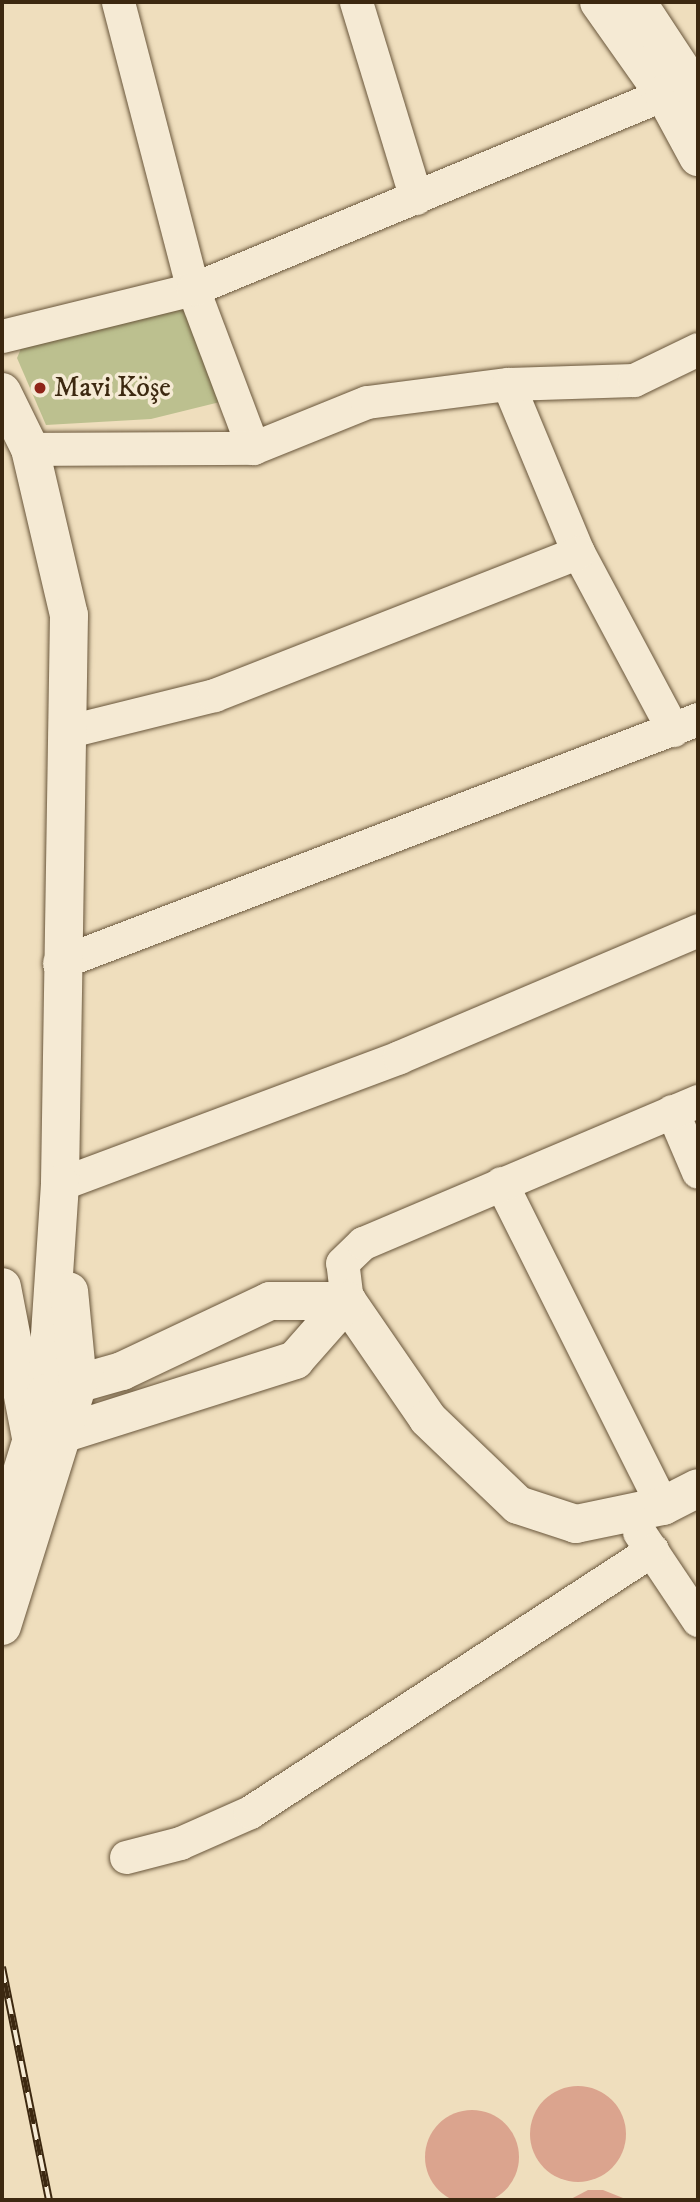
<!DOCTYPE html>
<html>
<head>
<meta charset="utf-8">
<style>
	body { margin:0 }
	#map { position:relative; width:700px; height:2202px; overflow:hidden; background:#efdebd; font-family:"IM FELL DW Pica",serif }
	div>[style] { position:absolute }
	.green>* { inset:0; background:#bcc08f }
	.building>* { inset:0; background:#dba48e }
	.round { border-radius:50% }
	.roads { filter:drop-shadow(0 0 2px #69563b) drop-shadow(0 0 2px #69563b) }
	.minor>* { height:33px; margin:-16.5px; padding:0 16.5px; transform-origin:16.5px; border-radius:16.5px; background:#f5ead4 }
	.tertiary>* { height:38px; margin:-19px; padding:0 19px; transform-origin:19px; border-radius:19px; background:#f5ead4 }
	.secondary>* { height:38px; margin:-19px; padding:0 19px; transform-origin:19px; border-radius:19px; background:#f5ead4 }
	.rail>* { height:8px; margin-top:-4px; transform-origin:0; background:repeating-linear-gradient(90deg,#f5ead4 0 16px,#3c2810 0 32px); box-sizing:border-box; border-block:2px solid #3c2810 }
	.dots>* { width:19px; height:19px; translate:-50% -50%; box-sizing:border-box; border:4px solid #f5ead4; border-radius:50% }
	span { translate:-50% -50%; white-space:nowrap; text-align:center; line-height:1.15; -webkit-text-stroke:7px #f5ead4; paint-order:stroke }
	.poi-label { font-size:28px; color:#3c2810 }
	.left { translate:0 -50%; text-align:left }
	.frame { position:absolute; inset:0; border:4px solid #3c2810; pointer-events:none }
</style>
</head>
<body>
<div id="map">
	<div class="green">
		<i style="clip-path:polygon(191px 294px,220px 402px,151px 419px,46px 425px,17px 358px,27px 334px)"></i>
	</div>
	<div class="building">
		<i class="round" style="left:530px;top:2086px;width:96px;height:96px"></i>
		<i class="round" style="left:425px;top:2110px;width:94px;height:94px"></i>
		<i style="clip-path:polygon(588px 2190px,603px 2190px,628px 2200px,569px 2200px)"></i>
	</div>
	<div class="roads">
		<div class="minor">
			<i style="left:118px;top:2px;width:297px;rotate:75.4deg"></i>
			<i style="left:193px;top:289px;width:170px;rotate:69.3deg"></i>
			<i style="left:356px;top:2px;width:205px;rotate:73deg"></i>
			<i style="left:2px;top:336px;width:197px;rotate:-13.8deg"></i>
			<i style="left:193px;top:289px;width:510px;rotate:-22.49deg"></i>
			<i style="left:508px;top:384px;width:182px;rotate:67.4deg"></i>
			<i style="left:578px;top:552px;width:202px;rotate:61.9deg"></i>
			<i style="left:30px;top:449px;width:223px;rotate:-0.3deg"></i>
			<i style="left:253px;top:448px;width:123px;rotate:-22deg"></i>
			<i style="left:367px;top:402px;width:142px;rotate:-7.3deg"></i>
			<i style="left:508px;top:384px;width:126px;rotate:-1.8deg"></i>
			<i style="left:634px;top:380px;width:71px;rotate:-25.8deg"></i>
			<i style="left:65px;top:732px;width:154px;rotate:-13.9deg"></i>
			<i style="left:214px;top:695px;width:391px;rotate:-21.4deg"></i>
			<i style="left:59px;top:963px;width:684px;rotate:-20.9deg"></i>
			<i style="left:672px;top:1111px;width:66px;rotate:66.9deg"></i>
			<i style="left:501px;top:1183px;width:361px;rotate:63.4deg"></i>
			<i style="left:60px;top:1184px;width:362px;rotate:-20.5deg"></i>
			<i style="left:399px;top:1057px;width:325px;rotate:-23deg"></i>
			<i style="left:347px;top:1301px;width:38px;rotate:-97deg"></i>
			<i style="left:342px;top:1263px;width:29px;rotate:-44deg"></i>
			<i style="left:363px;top:1243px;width:364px;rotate:-23deg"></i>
			<i style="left:639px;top:1532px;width:106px;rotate:56.2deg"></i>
			<i style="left:126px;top:1857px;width:56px;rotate:-14.5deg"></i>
			<i style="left:180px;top:1843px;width:77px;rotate:-23.9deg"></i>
			<i style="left:250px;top:1812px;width:480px;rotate:-33.1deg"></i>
		</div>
		<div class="tertiary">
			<i style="left:2px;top:1287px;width:154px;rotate:79.1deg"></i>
			<i style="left:347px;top:1301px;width:143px;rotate:55.5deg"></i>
			<i style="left:428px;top:1419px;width:124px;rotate:43.7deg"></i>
			<i style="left:518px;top:1505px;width:61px;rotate:18.1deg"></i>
			<i style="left:576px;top:1524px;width:89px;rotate:-11.7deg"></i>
			<i style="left:663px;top:1506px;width:39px;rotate:-27deg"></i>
			<i style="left:48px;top:1392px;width:77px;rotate:-15.8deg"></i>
			<i style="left:122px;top:1371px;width:164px;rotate:-25.3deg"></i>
			<i style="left:270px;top:1301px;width:77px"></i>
			<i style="left:34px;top:1443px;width:274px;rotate:-17.6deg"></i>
			<i style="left:295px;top:1360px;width:79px;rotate:-48.6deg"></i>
		</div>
		<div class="secondary">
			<i style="left:599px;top:2px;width:113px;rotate:54.8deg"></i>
			<i style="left:664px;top:94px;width:72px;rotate:61.6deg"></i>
			<i style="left:637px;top:2px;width:111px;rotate:56.7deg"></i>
			<i style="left:2px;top:392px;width:64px;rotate:63.8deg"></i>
			<i style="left:30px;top:449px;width:171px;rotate:76.8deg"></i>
			<i style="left:69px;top:615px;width:569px;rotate:90.91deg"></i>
			<i style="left:60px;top:1184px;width:209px;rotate:93.8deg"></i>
			<i style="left:46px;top:1393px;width:151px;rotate:107deg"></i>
			<i style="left:2px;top:1626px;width:254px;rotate:-72.6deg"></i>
			<i style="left:78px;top:1384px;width:93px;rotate:-95.5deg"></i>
		</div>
	</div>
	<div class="rail">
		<i style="left:2px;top:1967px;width:238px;rotate:78.6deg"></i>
	</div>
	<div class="dots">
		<i style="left:40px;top:388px;background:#8f2418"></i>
	</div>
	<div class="poi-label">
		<span class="left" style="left:54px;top:388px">Mavi Köşe</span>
	</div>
	<div class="frame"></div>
</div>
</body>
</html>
